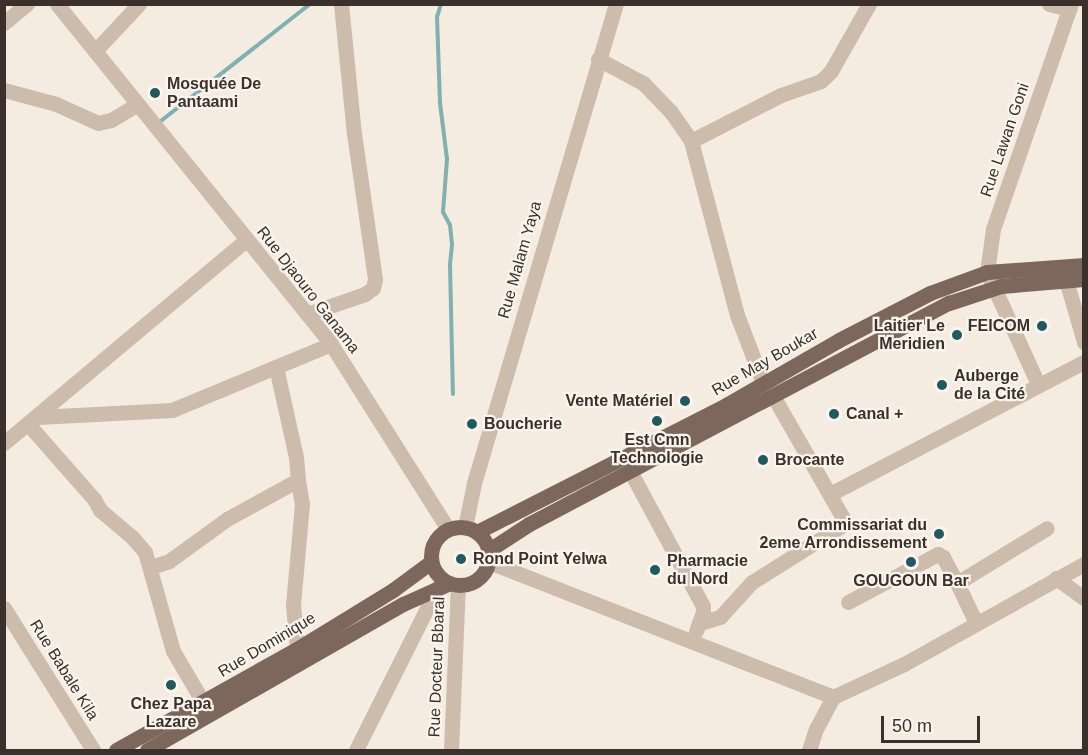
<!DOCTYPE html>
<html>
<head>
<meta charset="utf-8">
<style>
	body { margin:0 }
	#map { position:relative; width:1088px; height:755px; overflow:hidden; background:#f4ebe1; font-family:Helvetica,sans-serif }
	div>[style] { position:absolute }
	.stream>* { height:4px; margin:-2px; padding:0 2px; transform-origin:2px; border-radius:2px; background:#7fb0b2 }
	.minor>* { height:15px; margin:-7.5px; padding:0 7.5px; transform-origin:7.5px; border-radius:7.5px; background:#cdbbac }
	.major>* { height:15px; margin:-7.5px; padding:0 7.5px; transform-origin:7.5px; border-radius:7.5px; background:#7d675c }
	.major>.ring { margin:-7.5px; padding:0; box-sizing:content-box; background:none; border:15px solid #7d675c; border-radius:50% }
	.dots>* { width:16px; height:16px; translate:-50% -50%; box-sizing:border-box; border:3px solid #fbf5ee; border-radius:50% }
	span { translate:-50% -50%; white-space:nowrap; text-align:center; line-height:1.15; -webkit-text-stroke:4.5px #fbf5ee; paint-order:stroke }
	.poi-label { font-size:16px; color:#3b302b; font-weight:700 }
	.left { translate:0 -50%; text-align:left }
	.right { translate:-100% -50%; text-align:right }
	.street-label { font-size:16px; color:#3b302b }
	.frame { position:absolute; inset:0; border:6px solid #3b302b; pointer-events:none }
	.scale { position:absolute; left:881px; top:716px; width:99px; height:27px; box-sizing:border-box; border:3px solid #3b302b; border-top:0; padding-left:8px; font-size:18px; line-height:21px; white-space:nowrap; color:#3b302b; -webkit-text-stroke:4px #fbf5ee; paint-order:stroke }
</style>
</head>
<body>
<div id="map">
	<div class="stream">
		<i style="left:441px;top:4px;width:14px;rotate:107deg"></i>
		<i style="left:437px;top:17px;width:86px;rotate:88deg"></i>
		<i style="left:440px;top:103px;width:56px;rotate:82.9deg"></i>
		<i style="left:447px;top:159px;width:53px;rotate:94.3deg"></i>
		<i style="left:443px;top:212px;width:15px;rotate:62deg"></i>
		<i style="left:450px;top:225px;width:20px;rotate:84deg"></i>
		<i style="left:452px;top:245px;width:20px;rotate:96deg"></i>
		<i style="left:450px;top:265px;width:129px;rotate:88.7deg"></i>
		<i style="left:157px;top:124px;width:194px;rotate:-38.1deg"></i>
	</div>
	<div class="minor">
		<i style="left:57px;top:4px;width:437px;rotate:51.1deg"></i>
		<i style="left:331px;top:344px;width:219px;rotate:57.7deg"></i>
		<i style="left:1049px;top:4px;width:21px;rotate:14deg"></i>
		<i style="left:4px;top:23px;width:30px;rotate:-40deg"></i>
		<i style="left:95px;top:51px;width:64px;rotate:-46.9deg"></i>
		<i style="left:598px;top:59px;width:51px;rotate:28.1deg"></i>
		<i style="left:643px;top:83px;width:40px;rotate:46deg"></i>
		<i style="left:671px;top:112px;width:35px;rotate:55deg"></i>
		<i style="left:691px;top:141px;width:101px;rotate:-27.1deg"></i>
		<i style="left:781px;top:95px;width:42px;rotate:-19.3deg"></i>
		<i style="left:821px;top:81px;width:14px;rotate:-45deg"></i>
		<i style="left:831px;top:71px;width:77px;rotate:-60.4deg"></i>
		<i style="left:4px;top:90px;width:54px;rotate:15.1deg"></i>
		<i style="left:56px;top:104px;width:46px;rotate:24.3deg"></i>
		<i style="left:98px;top:123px;width:13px;rotate:-13deg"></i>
		<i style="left:111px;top:120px;width:29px;rotate:-31deg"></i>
		<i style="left:691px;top:141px;width:180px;rotate:75.2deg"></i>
		<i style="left:737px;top:315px;width:73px;rotate:69.1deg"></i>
		<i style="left:1066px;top:280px;width:65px;rotate:73.8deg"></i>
		<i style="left:307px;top:314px;width:61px;rotate:-19deg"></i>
		<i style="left:365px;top:294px;width:10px;rotate:-37deg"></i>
		<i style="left:373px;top:288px;width:9px;rotate:-77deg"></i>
		<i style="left:375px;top:279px;width:147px;rotate:-98.2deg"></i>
		<i style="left:354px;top:134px;width:131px;rotate:-95.7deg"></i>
		<i style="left:276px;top:367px;width:92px;rotate:77.5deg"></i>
		<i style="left:296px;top:457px;width:23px;rotate:85deg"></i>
		<i style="left:1038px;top:384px;width:123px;rotate:-114.5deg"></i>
		<i style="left:987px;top:272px;width:43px;rotate:-82.1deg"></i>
		<i style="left:993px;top:229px;width:238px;rotate:-70.9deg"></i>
		<i style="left:38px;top:417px;width:134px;rotate:-3deg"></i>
		<i style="left:172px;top:410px;width:172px;rotate:-22.5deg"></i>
		<i style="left:28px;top:424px;width:100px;rotate:48.7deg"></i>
		<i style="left:94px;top:499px;width:13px;rotate:61deg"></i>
		<i style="left:100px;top:510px;width:42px;rotate:40.2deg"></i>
		<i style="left:132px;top:537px;width:20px;rotate:49deg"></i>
		<i style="left:145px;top:552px;width:103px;rotate:74.2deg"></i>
		<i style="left:173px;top:651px;width:59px;rotate:59.5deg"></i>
		<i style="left:4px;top:443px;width:316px;rotate:-40deg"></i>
		<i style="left:630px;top:471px;width:153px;rotate:61.6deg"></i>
		<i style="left:703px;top:606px;width:6px;rotate:90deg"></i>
		<i style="left:703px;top:612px;width:20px;rotate:110deg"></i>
		<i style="left:830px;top:494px;width:286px;rotate:-27.5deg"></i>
		<i style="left:465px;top:527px;width:45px;rotate:-78.4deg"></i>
		<i style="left:474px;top:483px;width:500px;rotate:-73.5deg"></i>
		<i style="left:489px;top:562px;width:370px;rotate:21.4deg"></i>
		<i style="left:151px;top:567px;width:19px;rotate:-18deg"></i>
		<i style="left:169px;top:561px;width:72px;rotate:-35.9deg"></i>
		<i style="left:227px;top:519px;width:81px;rotate:-28.8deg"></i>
		<i style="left:298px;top:480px;width:24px;rotate:81deg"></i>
		<i style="left:302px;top:504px;width:101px;rotate:95.1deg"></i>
		<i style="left:293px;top:605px;width:44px;rotate:84.8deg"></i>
		<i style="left:1056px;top:578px;width:34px;rotate:36deg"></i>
		<i style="left:848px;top:602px;width:102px;rotate:-28.1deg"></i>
		<i style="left:938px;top:554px;width:6px;rotate:31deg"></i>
		<i style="left:943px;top:557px;width:30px;rotate:62deg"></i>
		<i style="left:4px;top:608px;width:168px;rotate:57.9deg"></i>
		<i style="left:700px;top:623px;width:21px;rotate:-17deg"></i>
		<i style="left:720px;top:617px;width:47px;rotate:-47.6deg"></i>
		<i style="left:752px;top:582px;width:107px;rotate:-32.1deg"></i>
		<i style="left:843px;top:525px;width:7px;rotate:-90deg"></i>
		<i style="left:843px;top:518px;width:141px;rotate:-119.8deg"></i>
		<i style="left:976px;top:623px;width:44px;rotate:-115.4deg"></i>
		<i style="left:957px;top:583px;width:105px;rotate:-31.4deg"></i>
		<i style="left:356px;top:750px;width:181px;rotate:-63.4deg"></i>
		<i style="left:451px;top:750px;width:165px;rotate:-87.6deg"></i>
		<i style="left:809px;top:750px;width:22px;rotate:-72deg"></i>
		<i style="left:816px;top:729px;width:36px;rotate:-62deg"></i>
		<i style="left:833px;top:697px;width:78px;rotate:-24.9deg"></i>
		<i style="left:904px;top:664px;width:206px;rotate:-29.1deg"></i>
	</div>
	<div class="major">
		<i class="ring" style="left:431px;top:527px;width:43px;height:43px"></i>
		<i style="left:477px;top:532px;width:280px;rotate:-27deg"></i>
		<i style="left:726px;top:405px;width:130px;rotate:-29.9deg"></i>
		<i style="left:839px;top:340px;width:102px;rotate:-27.3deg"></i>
		<i style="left:930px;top:293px;width:61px;rotate:-20.2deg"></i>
		<i style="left:987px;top:272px;width:97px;rotate:-4.1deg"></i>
		<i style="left:489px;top:550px;width:48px;rotate:-33deg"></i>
		<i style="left:529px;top:524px;width:475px;rotate:-27.8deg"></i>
		<i style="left:949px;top:303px;width:55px;rotate:-18.1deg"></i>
		<i style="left:1001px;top:286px;width:83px;rotate:-4.8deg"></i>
		<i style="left:116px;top:750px;width:207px;rotate:-29.2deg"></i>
		<i style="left:297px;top:649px;width:113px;rotate:-31.6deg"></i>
		<i style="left:393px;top:590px;width:47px;rotate:-36.4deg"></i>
		<i style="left:147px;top:750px;width:295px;rotate:-29.7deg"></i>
		<i style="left:403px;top:604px;width:51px;rotate:-24.1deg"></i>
	</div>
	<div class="dots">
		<i style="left:155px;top:93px;background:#1f5a5e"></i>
		<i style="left:1042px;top:326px;background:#1f5a5e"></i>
		<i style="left:957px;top:335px;background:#1f5a5e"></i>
		<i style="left:942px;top:385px;background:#1f5a5e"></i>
		<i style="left:685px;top:401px;background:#1f5a5e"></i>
		<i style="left:834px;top:414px;background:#1f5a5e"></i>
		<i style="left:657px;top:421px;background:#1f5a5e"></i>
		<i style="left:472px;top:424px;background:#1f5a5e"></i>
		<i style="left:763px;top:460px;background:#1f5a5e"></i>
		<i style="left:939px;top:534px;background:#1f5a5e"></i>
		<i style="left:461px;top:559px;background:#1f5a5e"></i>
		<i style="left:911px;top:562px;background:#1f5a5e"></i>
		<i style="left:655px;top:570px;background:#1f5a5e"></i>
		<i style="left:171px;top:685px;background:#1f5a5e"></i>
	</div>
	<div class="poi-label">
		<span class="left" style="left:167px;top:93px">Mosquée De<br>Pantaami</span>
		<span class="right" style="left:945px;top:335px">Laitier Le<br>Meridien</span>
		<span class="right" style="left:1030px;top:326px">FEICOM</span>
		<span class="left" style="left:954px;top:385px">Auberge<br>de la Cité</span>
		<span class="right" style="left:673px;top:401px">Vente Matériel</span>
		<span class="left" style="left:846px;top:414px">Canal +</span>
		<span class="left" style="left:484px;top:424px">Boucherie</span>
		<span style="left:657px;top:449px">Est Cmn<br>Technologie</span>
		<span class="left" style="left:775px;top:460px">Brocante</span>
		<span class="right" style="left:927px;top:534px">Commissariat du<br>2eme Arrondissement</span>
		<span class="left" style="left:473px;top:559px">Rond Point Yelwa</span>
		<span class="left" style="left:667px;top:570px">Pharmacie<br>du Nord</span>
		<span style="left:911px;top:581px">GOUGOUN Bar</span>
		<span style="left:171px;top:713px">Chez Papa<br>Lazare</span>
	</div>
	<div class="street-label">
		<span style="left:1005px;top:140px;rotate:-71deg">Rue Lawan Goni</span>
		<span style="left:520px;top:260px;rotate:-74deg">Rue Malam Yaya</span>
		<span style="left:308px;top:290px;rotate:52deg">Rue Djaouro Ganama</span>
		<span style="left:765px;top:362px;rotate:-30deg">Rue May Boukar</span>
		<span style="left:267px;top:645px;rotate:-31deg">Rue Dominique</span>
		<span style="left:437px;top:667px;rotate:-88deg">Rue Docteur Bbaral</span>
		<span style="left:64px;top:670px;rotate:58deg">Rue Babale Kila</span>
	</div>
	<div class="frame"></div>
	<div class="scale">50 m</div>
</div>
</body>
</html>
